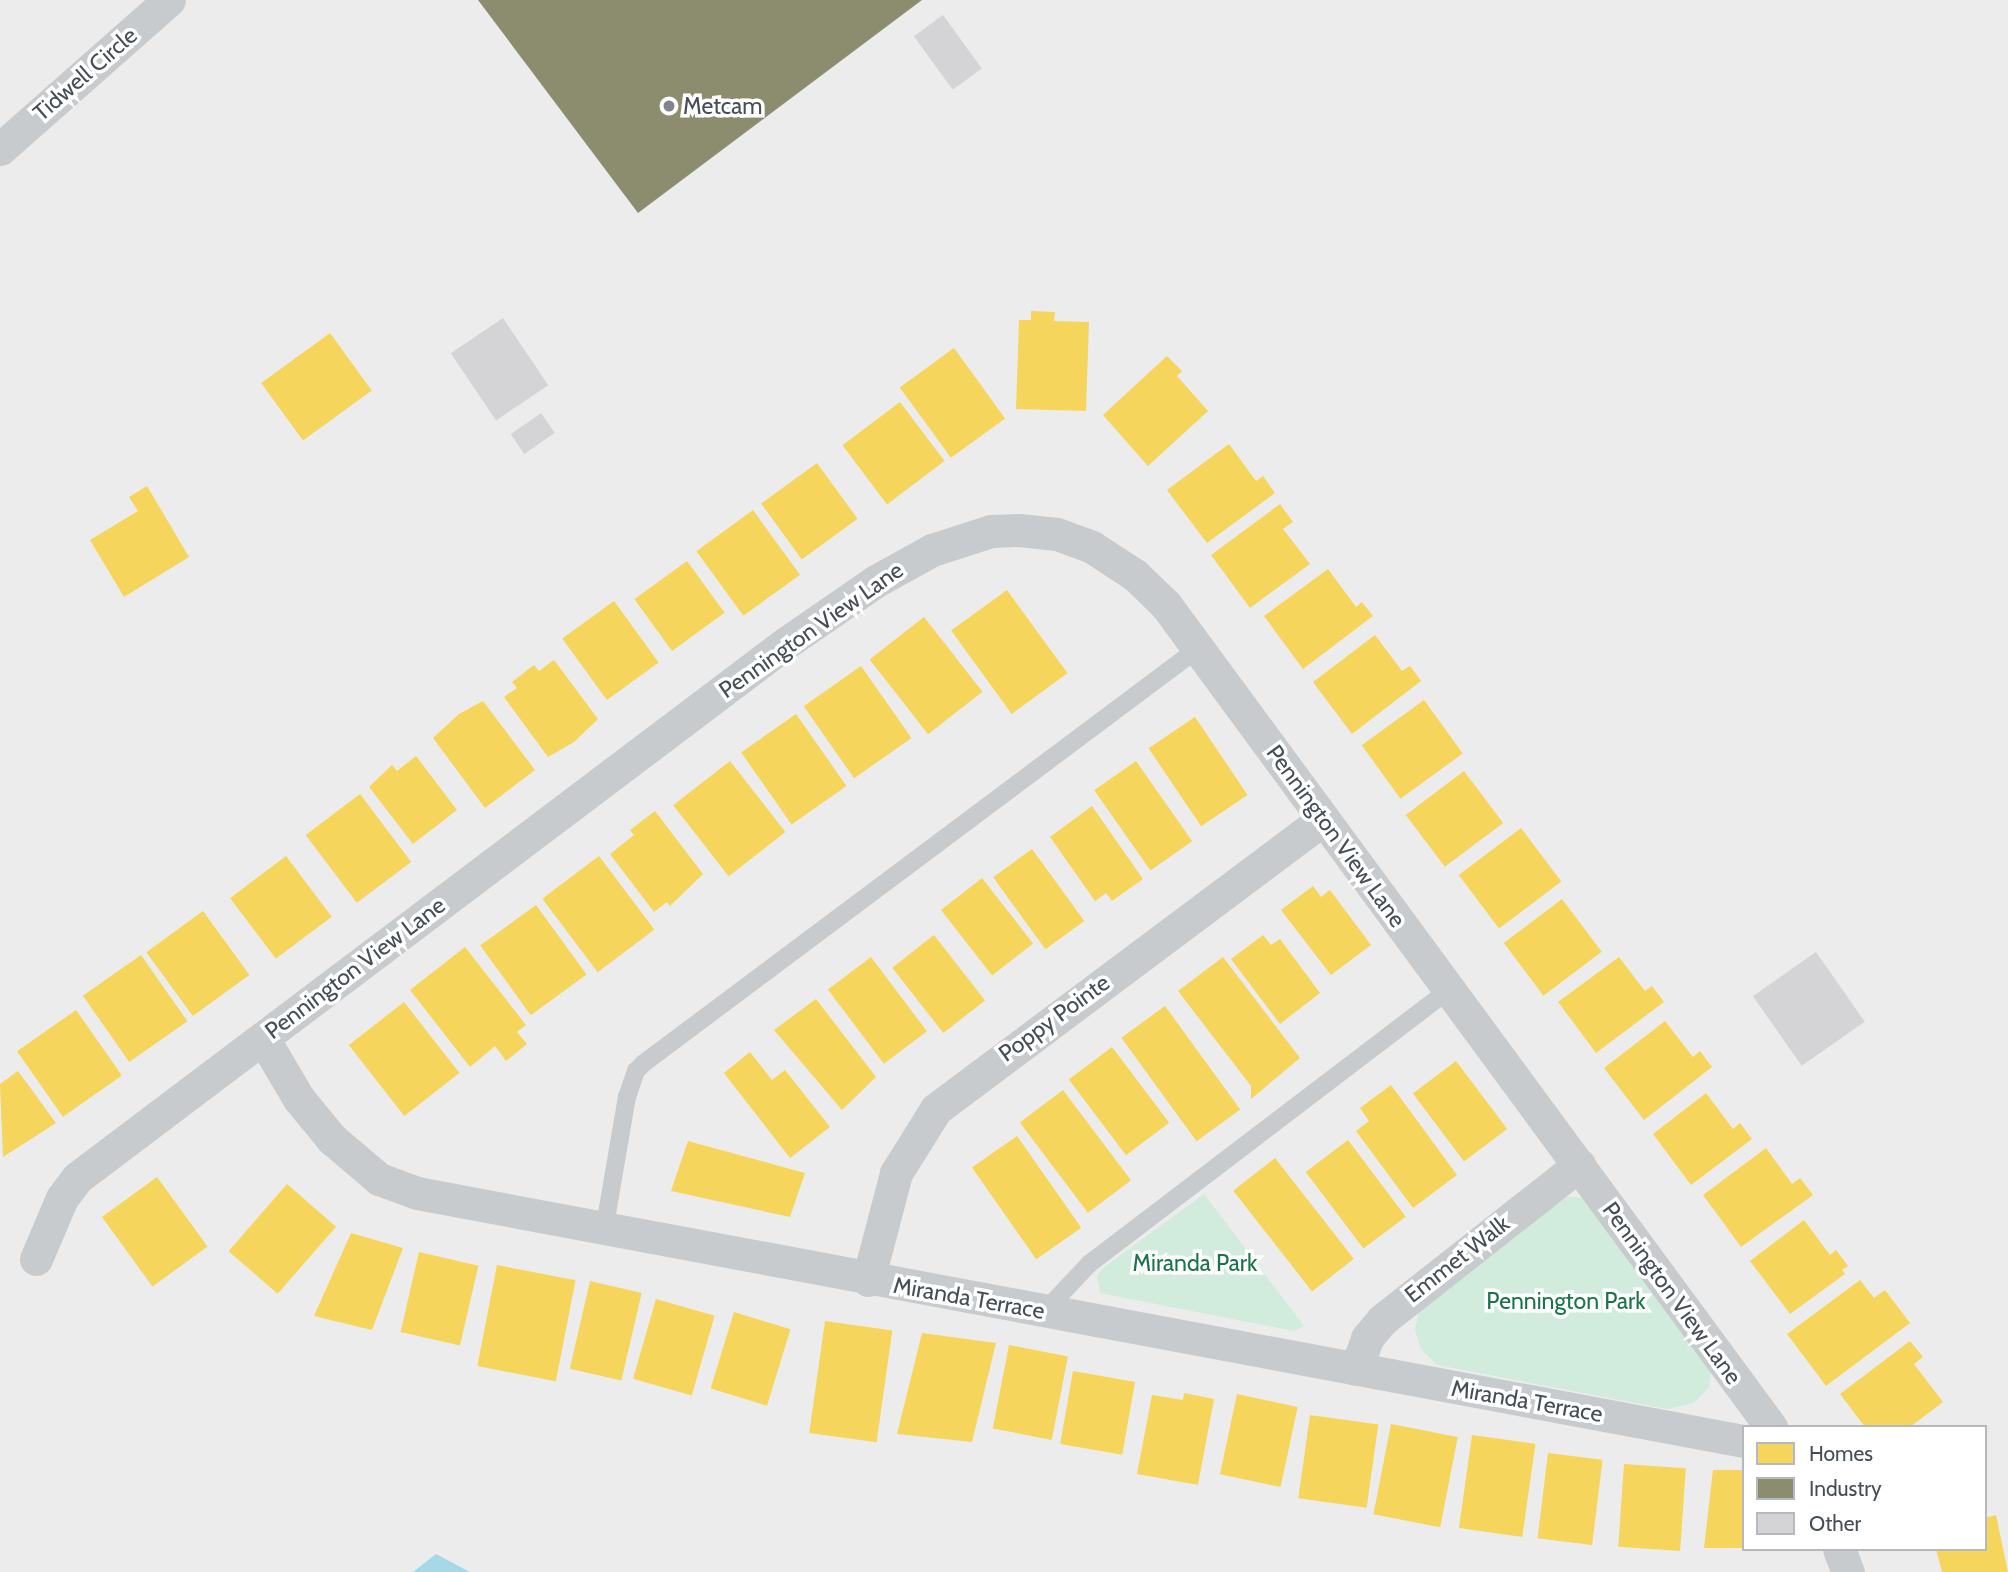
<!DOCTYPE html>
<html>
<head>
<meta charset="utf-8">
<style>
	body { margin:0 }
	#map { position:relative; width:2008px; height:1572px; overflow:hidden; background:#edecec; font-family:Cabin,sans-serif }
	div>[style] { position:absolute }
	.green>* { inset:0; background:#d1ebdc }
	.water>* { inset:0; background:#a6d8e8 }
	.homes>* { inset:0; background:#f6d55c; transform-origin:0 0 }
	.industry>* { inset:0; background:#8c8c6e }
	.building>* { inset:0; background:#d4d4d6; transform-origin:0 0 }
	.service>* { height:18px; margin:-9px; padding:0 9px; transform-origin:9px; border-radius:9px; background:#c8cbcd }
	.minor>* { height:33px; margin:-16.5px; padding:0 16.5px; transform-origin:16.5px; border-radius:16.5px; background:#c8cbcd }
	.dots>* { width:19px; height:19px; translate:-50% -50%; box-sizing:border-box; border:4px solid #fff; border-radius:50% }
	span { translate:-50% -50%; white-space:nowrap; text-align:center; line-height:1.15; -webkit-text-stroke:7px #fff; paint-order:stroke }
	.street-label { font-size:23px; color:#454e57 }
	.poi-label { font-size:23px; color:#454e57 }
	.left { translate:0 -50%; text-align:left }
	.park-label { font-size:23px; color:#1a744a }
	.legend { position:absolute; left:1742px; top:1425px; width:245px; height:126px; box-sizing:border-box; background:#fff; border:2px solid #b5b8bc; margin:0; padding:9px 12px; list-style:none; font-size:21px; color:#454e57 }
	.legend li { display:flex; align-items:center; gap:14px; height:35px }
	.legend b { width:35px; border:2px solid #b5b8bc }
</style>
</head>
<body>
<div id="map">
	<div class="green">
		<i style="clip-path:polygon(1204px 1194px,1304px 1326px,1294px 1331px,1100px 1293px,1097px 1276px,1103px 1268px)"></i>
		<i style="clip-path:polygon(1570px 1197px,1589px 1198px,1712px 1365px,1709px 1387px,1694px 1403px,1667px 1409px,1437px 1365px,1421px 1349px,1415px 1330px,1419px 1310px,1561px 1198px)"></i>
	</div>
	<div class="water">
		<i style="clip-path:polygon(436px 1554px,470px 1572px,413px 1572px)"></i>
	</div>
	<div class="homes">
		<i style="clip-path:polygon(1031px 311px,1055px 312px,1054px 321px,1089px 322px,1086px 411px,1016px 409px,1019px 320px,1031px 320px)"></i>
		<i style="left:330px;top:333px;width:71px;height:85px;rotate:54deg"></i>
		<i style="left:954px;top:348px;width:87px;height:67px;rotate:54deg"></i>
		<i style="clip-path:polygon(1167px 356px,1182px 371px,1177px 376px,1208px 411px,1148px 466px,1103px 415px)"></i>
		<i style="left:900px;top:402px;width:74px;height:72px;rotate:53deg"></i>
		<i style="clip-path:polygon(1229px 444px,1256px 481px,1263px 476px,1275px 493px,1207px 543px,1167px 490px)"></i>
		<i style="left:817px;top:463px;width:69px;height:69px;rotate:54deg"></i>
		<i style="clip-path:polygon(147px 486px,189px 557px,124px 597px,90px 540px,138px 511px,129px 497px)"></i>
		<i style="clip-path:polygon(1280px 504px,1293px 522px,1283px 529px,1310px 564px,1250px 608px,1211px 555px)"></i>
		<i style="left:753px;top:510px;width:80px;height:70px;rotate:54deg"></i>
		<i style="left:687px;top:561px;width:64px;height:65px;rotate:54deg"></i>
		<i style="clip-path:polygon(1328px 569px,1356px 607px,1362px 602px,1373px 616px,1303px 669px,1264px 616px)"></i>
		<i style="left:1007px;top:590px;width:103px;height:69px;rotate:54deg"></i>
		<i style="left:614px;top:601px;width:76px;height:64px;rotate:54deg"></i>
		<i style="left:924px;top:617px;width:95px;height:69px;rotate:52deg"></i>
		<i style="clip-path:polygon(1375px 635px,1402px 671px,1410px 666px,1421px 681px,1352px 734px,1313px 682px)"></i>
		<i style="clip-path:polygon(554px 660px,598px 719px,574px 742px,548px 757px,504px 697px,517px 688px,512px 682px,534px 665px,539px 671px)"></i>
		<i style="left:861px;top:666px;width:88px;height:70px;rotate:55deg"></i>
		<i style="left:1424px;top:700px;width:66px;height:77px;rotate:54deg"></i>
		<i style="clip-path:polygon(483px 701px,535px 770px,485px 808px,433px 738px,459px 714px)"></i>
		<i style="left:796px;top:714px;width:88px;height:67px;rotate:55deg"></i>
		<i style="left:1195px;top:717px;width:94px;height:56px;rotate:56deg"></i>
		<i style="clip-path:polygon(416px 756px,457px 810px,413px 844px,369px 787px,392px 765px,397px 771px)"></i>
		<i style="left:730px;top:761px;width:90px;height:72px;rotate:52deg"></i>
		<i style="left:1136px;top:761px;width:98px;height:51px;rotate:55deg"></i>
		<i style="left:1464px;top:771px;width:65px;height:73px;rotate:53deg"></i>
		<i style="left:360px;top:794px;width:85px;height:68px;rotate:53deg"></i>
		<i style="clip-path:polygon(1092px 806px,1143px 879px,1112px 901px,1106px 893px,1095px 901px,1050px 837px)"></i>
		<i style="clip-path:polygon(655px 811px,703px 874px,670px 906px,667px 902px,654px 912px,610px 854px,634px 835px,630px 830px)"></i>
		<i style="left:1521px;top:828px;width:67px;height:78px;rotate:53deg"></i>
		<i style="left:1032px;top:849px;width:89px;height:48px;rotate:54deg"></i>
		<i style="left:286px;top:856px;width:76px;height:70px;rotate:53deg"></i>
		<i style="left:599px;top:856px;width:92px;height:71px;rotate:53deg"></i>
		<i style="left:982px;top:878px;width:83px;height:52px;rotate:52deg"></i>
		<i style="clip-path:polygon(1313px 886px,1321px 897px,1330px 890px,1371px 945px,1331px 975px,1281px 910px)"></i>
		<i style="left:1562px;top:899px;width:66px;height:73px;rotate:53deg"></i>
		<i style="left:536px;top:905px;width:86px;height:69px;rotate:54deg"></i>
		<i style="left:203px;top:911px;width:79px;height:70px;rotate:54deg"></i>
		<i style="left:934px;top:935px;width:83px;height:53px;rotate:52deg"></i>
		<i style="clip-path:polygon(1263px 935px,1271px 945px,1280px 939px,1320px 993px,1280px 1024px,1231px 959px)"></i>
		<i style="clip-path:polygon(465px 947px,526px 1025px,517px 1032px,527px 1044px,506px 1061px,495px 1046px,470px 1067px,410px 990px)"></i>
		<i style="left:141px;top:955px;width:81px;height:71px;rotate:55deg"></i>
		<i style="left:871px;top:957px;width:93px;height:54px;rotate:53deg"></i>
		<i style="clip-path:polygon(1223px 957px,1300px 1058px,1251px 1099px,1251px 1086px,1178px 991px)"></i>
		<i style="clip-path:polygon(1619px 957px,1645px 991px,1652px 986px,1664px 1002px,1596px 1053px,1558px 1002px)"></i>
		<i style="clip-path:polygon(816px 999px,876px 1077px,842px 1110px,774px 1030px)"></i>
		<i style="left:404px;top:1002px;width:90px;height:70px;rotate:52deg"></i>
		<i style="left:1165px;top:1006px;width:128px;height:54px;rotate:54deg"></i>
		<i style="left:76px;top:1010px;width:80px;height:72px;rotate:55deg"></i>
		<i style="clip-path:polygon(1665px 1021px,1693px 1057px,1700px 1051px,1712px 1067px,1644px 1120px,1604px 1068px)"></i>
		<i style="left:1112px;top:1047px;width:95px;height:54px;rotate:53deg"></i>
		<i style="clip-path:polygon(750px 1052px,772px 1080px,785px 1070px,830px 1127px,790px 1158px,724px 1073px)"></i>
		<i style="left:1456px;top:1061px;width:85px;height:54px;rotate:53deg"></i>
		<i style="clip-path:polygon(18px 1071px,56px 1123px,3px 1157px,0 1084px)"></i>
		<i style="clip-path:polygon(1391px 1085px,1457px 1175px,1413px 1208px,1356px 1131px,1369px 1121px,1360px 1108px)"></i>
		<i style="left:1063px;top:1090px;width:113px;height:54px;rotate:53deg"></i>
		<i style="clip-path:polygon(1706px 1093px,1733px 1129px,1740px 1123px,1752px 1139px,1691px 1185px,1653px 1134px)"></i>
		<i style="left:1017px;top:1136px;width:112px;height:55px;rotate:55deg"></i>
		<i style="left:1348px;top:1140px;width:96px;height:53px;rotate:53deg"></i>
		<i style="clip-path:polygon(688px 1141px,805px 1173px,790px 1217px,671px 1191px)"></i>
		<i style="clip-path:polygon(1766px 1148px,1792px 1184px,1800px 1178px,1813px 1195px,1741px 1247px,1703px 1195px)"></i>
		<i style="left:1275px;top:1158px;width:128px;height:53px;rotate:52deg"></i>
		<i style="left:157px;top:1177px;width:86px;height:68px;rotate:54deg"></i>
		<i style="left:287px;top:1184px;width:65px;height:89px;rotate:41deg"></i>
		<i style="clip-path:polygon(1804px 1220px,1830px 1255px,1836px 1250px,1848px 1266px,1842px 1270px,1845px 1274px,1790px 1314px,1750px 1261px)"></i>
		<i style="clip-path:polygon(351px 1233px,403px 1248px,372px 1330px,314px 1316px)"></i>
		<i style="left:419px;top:1252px;width:61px;height:82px;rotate:13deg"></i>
		<i style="left:497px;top:1265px;width:80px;height:103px;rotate:11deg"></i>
		<i style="clip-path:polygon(1860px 1280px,1874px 1298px,1885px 1290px,1910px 1323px,1826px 1386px,1787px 1334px)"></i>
		<i style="left:590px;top:1281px;width:53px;height:90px;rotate:13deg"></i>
		<i style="left:656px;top:1299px;width:61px;height:83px;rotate:16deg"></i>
		<i style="left:734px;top:1312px;width:59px;height:80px;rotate:17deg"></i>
		<i style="left:825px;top:1321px;width:68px;height:113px;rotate:8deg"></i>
		<i style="clip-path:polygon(922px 1333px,996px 1343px,972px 1442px,897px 1434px)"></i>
		<i style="clip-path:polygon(1910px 1341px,1923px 1357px,1914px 1364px,1943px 1402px,1910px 1427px,1865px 1427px,1840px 1394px)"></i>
		<i style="left:1009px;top:1345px;width:60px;height:85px;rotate:11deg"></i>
		<i style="left:1073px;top:1371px;width:63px;height:74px;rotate:10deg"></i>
		<i style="clip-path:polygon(1184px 1393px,1214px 1399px,1198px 1485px,1137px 1474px,1152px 1395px,1183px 1400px)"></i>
		<i style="left:1237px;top:1394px;width:62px;height:82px;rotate:12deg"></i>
		<i style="left:1310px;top:1415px;width:69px;height:84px;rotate:8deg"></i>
		<i style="left:1391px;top:1424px;width:68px;height:92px;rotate:11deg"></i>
		<i style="left:1472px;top:1435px;width:64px;height:94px;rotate:8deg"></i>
		<i style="left:1548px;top:1453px;width:55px;height:86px;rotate:7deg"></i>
		<i style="left:1624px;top:1464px;width:62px;height:83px;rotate:4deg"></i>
		<i style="clip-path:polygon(1713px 1470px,1744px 1470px,1744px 1548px,1704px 1548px)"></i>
		<i style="clip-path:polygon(1996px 1515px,2008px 1572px,1942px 1572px,1936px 1549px,1985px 1549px,1985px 1518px)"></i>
	</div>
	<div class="industry">
		<i style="clip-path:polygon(478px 0,922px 0,638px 213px)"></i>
	</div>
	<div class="building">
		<i style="left:943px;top:15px;width:66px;height:36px;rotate:54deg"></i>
		<i style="left:503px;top:318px;width:81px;height:63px;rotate:56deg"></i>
		<i style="left:541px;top:413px;width:24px;height:37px;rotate:55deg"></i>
		<i style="left:1816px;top:952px;width:85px;height:77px;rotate:55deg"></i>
	</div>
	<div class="service">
		<i style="left:604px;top:1231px;width:136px;rotate:-80.3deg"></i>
		<i style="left:627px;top:1097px;width:28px;rotate:-71deg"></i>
		<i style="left:636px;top:1071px;width:11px;rotate:-45deg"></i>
		<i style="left:644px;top:1063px;width:694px;rotate:-36.8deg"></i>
		<i style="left:1044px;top:1312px;width:66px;rotate:-46.8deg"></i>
		<i style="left:1089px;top:1264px;width:452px;rotate:-37.3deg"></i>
	</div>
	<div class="minor">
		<i style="left:0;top:149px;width:225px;rotate:-41.4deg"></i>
		<i style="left:263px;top:1038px;width:71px;rotate:59.5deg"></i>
		<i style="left:299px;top:1099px;width:52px;rotate:50.5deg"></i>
		<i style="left:332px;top:1139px;width:62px;rotate:40.4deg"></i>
		<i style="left:379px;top:1179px;width:40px;rotate:20.2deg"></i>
		<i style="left:417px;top:1193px;width:1350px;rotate:10.59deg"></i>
		<i style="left:36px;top:1259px;width:66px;rotate:-66.9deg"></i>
		<i style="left:62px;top:1198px;width:25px;rotate:-53deg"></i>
		<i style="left:77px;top:1178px;width:888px;rotate:-37.04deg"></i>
		<i style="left:786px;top:643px;width:109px;rotate:-34.6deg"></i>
		<i style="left:876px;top:581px;width:64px;rotate:-29deg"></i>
		<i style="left:932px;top:550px;width:62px;rotate:-17.9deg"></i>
		<i style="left:991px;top:531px;width:28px;rotate:-2deg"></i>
		<i style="left:1019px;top:530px;width:38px;rotate:6deg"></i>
		<i style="left:1057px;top:534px;width:37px;rotate:20deg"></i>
		<i style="left:1092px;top:547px;width:51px;rotate:33.1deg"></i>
		<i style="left:1135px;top:575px;width:43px;rotate:44.1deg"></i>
		<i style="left:1166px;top:605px;width:1021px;rotate:53.65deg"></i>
		<i style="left:868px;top:1280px;width:111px;rotate:-75.3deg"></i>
		<i style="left:896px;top:1173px;width:75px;rotate:-58deg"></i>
		<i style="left:936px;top:1109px;width:484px;rotate:-36.8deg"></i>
		<i style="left:1356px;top:1369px;width:33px;rotate:-70deg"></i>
		<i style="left:1367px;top:1338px;width:23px;rotate:-50deg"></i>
		<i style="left:1382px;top:1320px;width:251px;rotate:-38.2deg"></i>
		<i style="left:1839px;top:1549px;width:25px;rotate:69deg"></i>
	</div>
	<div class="dots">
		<i style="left:669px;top:106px;background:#80858b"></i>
	</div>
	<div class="street-label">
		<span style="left:85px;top:74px;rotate:-41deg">Tidwell Circle</span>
		<span style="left:811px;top:630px;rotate:-35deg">Pennington View Lane</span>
		<span style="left:1336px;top:836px;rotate:54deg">Pennington View Lane</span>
		<span style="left:355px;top:968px;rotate:-37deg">Pennington View Lane</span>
		<span style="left:1054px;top:1018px;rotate:-36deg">Poppy Pointe</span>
		<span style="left:1457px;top:1259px;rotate:-38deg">Emmet Walk</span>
		<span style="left:1672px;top:1293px;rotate:54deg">Pennington View Lane</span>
		<span style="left:969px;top:1298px;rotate:10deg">Miranda Terrace</span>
		<span style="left:1527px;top:1401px;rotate:10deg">Miranda Terrace</span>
	</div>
	<div class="poi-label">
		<span class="left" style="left:683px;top:106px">Metcam</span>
	</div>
	<div class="park-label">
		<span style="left:1195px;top:1263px">Miranda Park</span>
		<span style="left:1566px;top:1301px">Pennington Park</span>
	</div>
	<ul class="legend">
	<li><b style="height:19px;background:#f6d55c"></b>Homes</li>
	<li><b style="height:19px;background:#8c8c6e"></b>Industry</li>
	<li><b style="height:19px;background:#d4d4d6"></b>Other</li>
	</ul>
</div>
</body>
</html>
